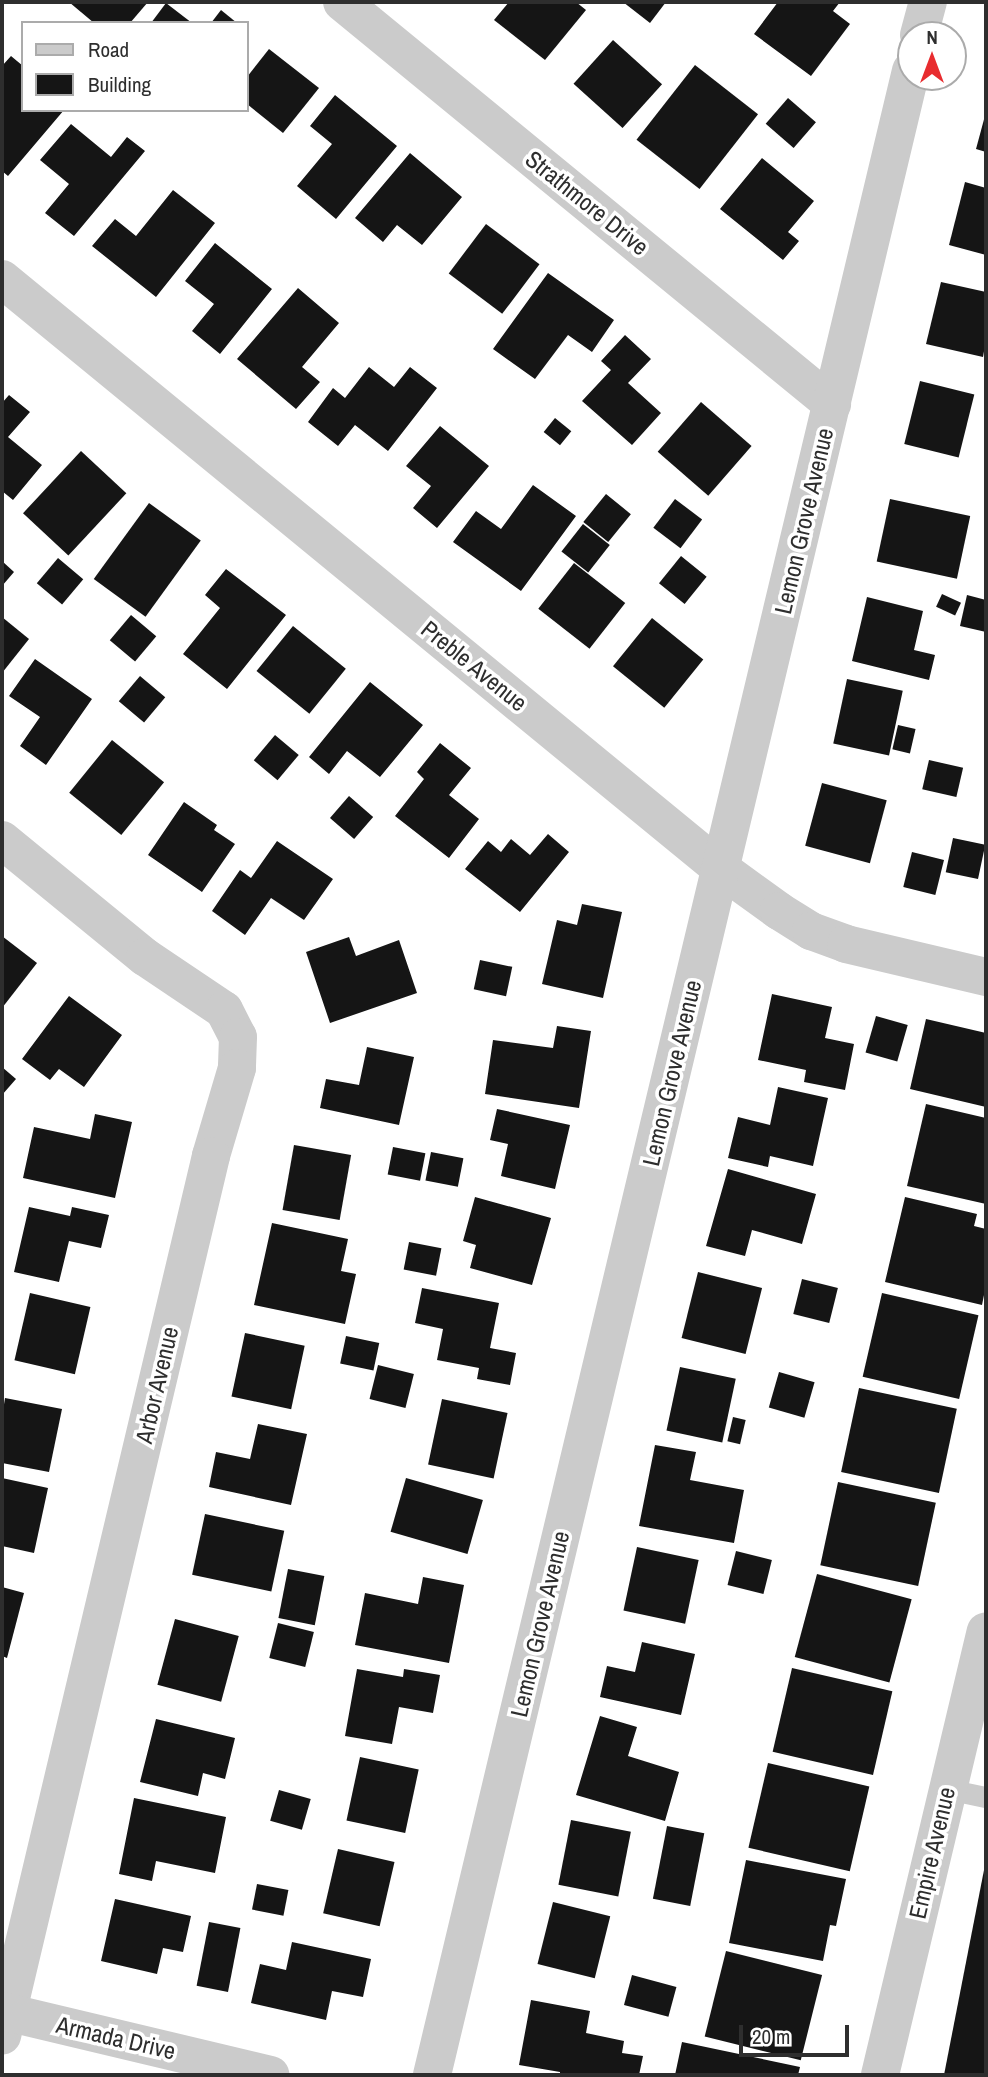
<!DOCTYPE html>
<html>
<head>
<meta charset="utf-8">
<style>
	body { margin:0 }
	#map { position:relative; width:988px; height:2077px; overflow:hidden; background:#fff; font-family:"Archivo Narrow",sans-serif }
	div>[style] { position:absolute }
	.building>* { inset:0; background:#151515; transform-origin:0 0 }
	.service>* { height:21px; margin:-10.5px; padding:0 10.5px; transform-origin:10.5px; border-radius:10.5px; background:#cbcbcb }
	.minor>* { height:38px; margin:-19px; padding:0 19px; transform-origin:19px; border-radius:19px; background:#cbcbcb }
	span { translate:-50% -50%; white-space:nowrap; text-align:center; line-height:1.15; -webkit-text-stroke:7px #fff; paint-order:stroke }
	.street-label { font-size:24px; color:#2e2e2e }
	.frame { position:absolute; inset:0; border:4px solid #2e2e2e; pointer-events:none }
	.legend { position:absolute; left:21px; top:21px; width:228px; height:91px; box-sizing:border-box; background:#fff; border:2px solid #ababab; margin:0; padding:9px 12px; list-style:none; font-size:21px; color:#2e2e2e }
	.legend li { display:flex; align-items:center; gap:14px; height:35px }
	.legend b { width:35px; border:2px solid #ababab }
	.north { position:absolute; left:897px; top:21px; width:70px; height:70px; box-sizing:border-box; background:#fff; border:2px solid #ababab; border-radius:50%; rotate:0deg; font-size:19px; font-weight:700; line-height:28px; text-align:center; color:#2e2e2e }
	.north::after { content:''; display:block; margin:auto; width:24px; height:32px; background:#e82c2f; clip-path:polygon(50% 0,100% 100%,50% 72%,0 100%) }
	.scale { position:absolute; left:739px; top:2025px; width:110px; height:32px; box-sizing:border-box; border:4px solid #2e2e2e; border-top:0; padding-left:9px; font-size:21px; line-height:24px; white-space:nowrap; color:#2e2e2e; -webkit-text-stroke:5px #fff; paint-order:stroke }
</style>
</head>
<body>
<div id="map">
	<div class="building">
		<i style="clip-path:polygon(69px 2px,148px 2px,130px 23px,94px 23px)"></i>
		<i style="clip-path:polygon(509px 2px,576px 2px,586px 10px,545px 60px,494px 20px)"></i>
		<i style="clip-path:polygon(623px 2px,666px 2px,650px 23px)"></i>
		<i style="clip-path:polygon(778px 2px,840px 2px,833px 11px,850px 24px,811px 76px,754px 34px)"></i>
		<i style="clip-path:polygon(166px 3px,192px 23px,151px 23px)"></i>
		<i style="clip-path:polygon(221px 10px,237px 23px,211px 23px)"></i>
		<i style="left:613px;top:40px;width:66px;height:59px;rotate:42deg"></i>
		<i style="clip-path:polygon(269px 49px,319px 88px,283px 133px,247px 104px,247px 77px)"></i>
		<i style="clip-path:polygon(11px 56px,23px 66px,23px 110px,64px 110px,8px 176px,2px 171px,2px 66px)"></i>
		<i style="left:695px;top:65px;width:80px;height:95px;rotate:38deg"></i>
		<i style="clip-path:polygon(335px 95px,397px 146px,336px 219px,297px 186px,332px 144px,310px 126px)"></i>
		<i style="left:788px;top:98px;width:37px;height:34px;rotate:41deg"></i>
		<i style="clip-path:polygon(986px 112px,986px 152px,976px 149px)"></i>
		<i style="clip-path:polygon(71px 124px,111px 157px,127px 137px,145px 151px,74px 236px,45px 213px,69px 184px,40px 160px)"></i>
		<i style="clip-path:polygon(410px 153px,462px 197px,422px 245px,397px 225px,383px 242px,355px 218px)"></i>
		<i style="clip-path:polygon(762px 158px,814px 201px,788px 232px,799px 241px,783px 260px,720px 209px)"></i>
		<i style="clip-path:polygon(965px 182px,986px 188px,986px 255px,949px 245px)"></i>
		<i style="clip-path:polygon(173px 190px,215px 223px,156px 297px,92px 246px,115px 219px,136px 236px)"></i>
		<i style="left:486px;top:224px;width:67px;height:62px;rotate:37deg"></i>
		<i style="clip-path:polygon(215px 243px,272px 289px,220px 354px,192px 331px,214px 304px,185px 281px)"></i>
		<i style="clip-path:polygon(548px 273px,614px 320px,592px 352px,568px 335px,535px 379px,493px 349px)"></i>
		<i style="clip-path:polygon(941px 282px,986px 292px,986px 340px,983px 357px,926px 344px)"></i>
		<i style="clip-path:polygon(298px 288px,339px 323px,302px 367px,320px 382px,296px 409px,237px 359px)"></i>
		<i style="clip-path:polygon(625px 335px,651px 359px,628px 383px,661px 413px,632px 445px,582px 401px,611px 370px,601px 361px)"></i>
		<i style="clip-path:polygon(369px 367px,394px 387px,410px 367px,437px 388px,388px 451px,355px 425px,338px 446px,308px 422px,333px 388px,345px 398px)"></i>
		<i style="left:920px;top:381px;width:56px;height:65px;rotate:14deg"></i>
		<i style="clip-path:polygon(9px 395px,30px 412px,8px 437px,42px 465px,13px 500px,2px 491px,2px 403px)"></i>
		<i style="left:701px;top:402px;width:67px;height:66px;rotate:41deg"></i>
		<i style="left:555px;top:418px;width:21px;height:18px;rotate:39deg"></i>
		<i style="clip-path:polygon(440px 426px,489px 466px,437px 528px,413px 508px,431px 486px,406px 466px)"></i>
		<i style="left:81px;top:451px;width:62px;height:85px;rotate:43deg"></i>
		<i style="clip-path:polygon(533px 485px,576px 516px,521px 591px,453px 542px,476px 511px,501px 529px)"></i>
		<i style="left:606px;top:494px;width:32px;height:36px;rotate:39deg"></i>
		<i style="left:675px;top:499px;width:34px;height:36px;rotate:37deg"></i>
		<i style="left:890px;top:499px;width:82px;height:64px;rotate:12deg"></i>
		<i style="left:149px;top:503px;width:64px;height:94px;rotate:36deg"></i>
		<i style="left:583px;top:524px;width:34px;height:35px;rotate:38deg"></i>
		<i style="left:681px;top:556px;width:33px;height:35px;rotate:39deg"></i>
		<i style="left:58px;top:558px;width:33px;height:33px;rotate:40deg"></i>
		<i style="clip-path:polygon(2px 561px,14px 572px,2px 586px)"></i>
		<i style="left:574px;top:563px;width:65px;height:58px;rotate:38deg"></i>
		<i style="clip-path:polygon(226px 569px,286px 615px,227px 689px,183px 654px,220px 608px,205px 595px)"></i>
		<i style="left:942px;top:594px;width:21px;height:14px;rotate:25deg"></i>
		<i style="clip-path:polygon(967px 595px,986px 600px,986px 632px,960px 626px)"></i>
		<i style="clip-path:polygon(867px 597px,923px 611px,914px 650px,935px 655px,929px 680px,852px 661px)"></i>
		<i style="left:131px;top:615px;width:33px;height:33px;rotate:40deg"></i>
		<i style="clip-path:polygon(2px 617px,29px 639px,2px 673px)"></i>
		<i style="left:652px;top:618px;width:66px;height:62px;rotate:39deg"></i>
		<i style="left:293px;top:626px;width:68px;height:58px;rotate:39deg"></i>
		<i style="clip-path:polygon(35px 659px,92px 699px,46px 765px,20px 746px,40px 717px,9px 696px)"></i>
		<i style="left:140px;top:676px;width:33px;height:33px;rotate:40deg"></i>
		<i style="left:847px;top:679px;width:57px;height:66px;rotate:12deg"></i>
		<i style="clip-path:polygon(370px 682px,423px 725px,380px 777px,347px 751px,329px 774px,309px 757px)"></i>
		<i style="left:898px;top:725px;width:18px;height:25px;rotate:13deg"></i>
		<i style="left:275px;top:735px;width:31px;height:33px;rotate:40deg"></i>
		<i style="left:112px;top:740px;width:67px;height:68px;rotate:39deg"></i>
		<i style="clip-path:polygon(440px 743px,471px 768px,449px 795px,479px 819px,449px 858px,395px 816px,424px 779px,417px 772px)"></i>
		<i style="left:929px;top:760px;width:35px;height:30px;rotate:13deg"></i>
		<i style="left:822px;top:783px;width:67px;height:65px;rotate:15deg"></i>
		<i style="left:349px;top:796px;width:32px;height:29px;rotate:41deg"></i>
		<i style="clip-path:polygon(184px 802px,217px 825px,214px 830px,235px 844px,202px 892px,148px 855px)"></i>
		<i style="clip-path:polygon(548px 834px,569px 852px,520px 912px,465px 869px,488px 841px,501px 852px,511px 839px,530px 855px)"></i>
		<i style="left:953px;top:838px;width:33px;height:35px;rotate:12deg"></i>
		<i style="clip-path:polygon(277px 841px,333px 879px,304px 920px,271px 898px,245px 935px,212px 911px,240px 870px,251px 878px)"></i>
		<i style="left:912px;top:852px;width:33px;height:36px;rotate:14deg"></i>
		<i style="clip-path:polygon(582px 904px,622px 912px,603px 998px,542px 984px,557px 920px,577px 925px)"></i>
		<i style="clip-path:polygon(2px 936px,37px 963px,2px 1008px)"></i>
		<i style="clip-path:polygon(349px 937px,356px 956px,399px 940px,417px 993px,330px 1023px,306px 952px)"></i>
		<i style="left:480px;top:960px;width:33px;height:30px;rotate:12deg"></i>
		<i style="clip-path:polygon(772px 994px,832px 1007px,825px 1038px,854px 1044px,845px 1090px,804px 1082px,806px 1070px,758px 1060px)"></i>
		<i style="clip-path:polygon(69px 996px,122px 1035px,84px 1087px,59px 1069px,50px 1080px,22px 1059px)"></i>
		<i style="left:876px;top:1016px;width:33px;height:38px;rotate:16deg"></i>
		<i style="clip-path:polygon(926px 1019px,986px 1033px,986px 1107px,910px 1089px)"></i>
		<i style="clip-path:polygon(557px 1026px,591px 1031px,579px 1108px,485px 1094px,493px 1040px,553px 1048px)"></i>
		<i style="clip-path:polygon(367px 1047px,414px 1057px,399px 1125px,320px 1108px,326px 1079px,359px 1085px)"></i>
		<i style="clip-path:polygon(2px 1067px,16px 1079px,2px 1095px)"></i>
		<i style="clip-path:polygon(778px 1087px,828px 1098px,813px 1166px,770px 1156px,768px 1167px,728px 1158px,738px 1117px,770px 1125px)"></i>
		<i style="clip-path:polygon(926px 1104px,986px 1118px,986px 1204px,907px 1186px)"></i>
		<i style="clip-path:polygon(497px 1109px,570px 1125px,555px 1189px,501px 1176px,508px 1144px,490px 1140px)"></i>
		<i style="clip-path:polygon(95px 1114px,132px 1122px,115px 1198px,23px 1178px,34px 1127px,90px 1139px)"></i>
		<i style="left:294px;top:1145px;width:58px;height:66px;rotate:10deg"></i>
		<i style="left:393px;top:1147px;width:33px;height:28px;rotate:11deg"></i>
		<i style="left:431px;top:1152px;width:33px;height:29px;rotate:11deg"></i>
		<i style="clip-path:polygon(728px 1169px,816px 1194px,802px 1244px,752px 1230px,745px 1256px,706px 1246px)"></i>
		<i style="clip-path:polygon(475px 1197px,551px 1218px,532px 1285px,470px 1268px,476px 1245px,463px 1241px)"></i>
		<i style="clip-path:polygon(905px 1197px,977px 1214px,974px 1226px,986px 1229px,986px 1285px,982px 1305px,885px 1282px)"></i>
		<i style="clip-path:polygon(29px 1207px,70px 1216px,72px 1207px,109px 1215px,101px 1248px,69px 1241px,59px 1282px,14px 1272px)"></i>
		<i style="clip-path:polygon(272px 1223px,348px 1239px,341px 1271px,356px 1274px,345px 1324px,254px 1305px)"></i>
		<i style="left:409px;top:1242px;width:33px;height:28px;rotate:11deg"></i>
		<i style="left:698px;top:1272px;width:66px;height:68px;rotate:14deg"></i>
		<i style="left:802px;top:1279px;width:37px;height:36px;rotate:14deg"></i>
		<i style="clip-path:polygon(422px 1288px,499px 1303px,490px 1348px,516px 1353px,510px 1385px,477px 1379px,479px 1368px,437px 1360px,443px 1329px,415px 1323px)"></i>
		<i style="left:30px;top:1293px;width:62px;height:69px;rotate:13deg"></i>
		<i style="left:882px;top:1293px;width:99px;height:86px;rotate:13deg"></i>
		<i style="left:245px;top:1333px;width:61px;height:65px;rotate:12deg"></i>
		<i style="left:346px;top:1336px;width:34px;height:28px;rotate:12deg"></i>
		<i style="left:378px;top:1365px;width:37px;height:35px;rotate:14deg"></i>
		<i style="left:680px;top:1367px;width:57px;height:65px;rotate:12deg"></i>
		<i style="left:779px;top:1372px;width:37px;height:37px;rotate:16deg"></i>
		<i style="left:859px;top:1388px;width:100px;height:86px;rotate:12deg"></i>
		<i style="clip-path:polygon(5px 1398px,62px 1409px,49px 1472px,2px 1463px,2px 1417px)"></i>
		<i style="left:442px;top:1399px;width:67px;height:67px;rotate:12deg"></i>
		<i style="left:733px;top:1417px;width:13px;height:25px;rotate:13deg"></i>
		<i style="clip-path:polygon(258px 1424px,307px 1434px,291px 1505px,209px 1487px,216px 1452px,250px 1459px)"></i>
		<i style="clip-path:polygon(655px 1445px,696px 1452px,690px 1480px,744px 1490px,734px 1543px,639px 1526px)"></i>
		<i style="clip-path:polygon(2px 1478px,48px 1488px,34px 1553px,2px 1546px)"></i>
		<i style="left:406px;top:1478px;width:80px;height:56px;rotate:16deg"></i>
		<i style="left:838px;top:1482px;width:100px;height:85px;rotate:12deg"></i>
		<i style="left:205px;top:1514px;width:81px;height:62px;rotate:12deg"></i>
		<i style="left:637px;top:1547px;width:63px;height:65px;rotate:12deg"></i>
		<i style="left:736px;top:1551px;width:37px;height:35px;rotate:14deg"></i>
		<i style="left:288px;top:1569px;width:37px;height:50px;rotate:11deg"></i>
		<i style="left:817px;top:1574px;width:98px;height:86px;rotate:15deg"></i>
		<i style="clip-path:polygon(423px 1577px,464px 1585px,449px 1663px,355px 1645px,365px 1593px,418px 1604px)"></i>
		<i style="clip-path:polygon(2px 1587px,24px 1593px,7px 1658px,2px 1656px)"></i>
		<i style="left:175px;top:1619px;width:66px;height:68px;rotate:15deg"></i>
		<i style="left:278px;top:1623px;width:37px;height:36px;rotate:14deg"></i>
		<i style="clip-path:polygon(642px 1642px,695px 1654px,681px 1715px,600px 1697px,607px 1666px,635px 1672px)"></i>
		<i style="left:792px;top:1668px;width:103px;height:86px;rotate:13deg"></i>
		<i style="clip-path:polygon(357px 1669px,403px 1677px,404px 1669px,440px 1675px,433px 1713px,399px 1707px,392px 1744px,345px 1736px)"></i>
		<i style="clip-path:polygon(600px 1716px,637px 1727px,628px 1756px,679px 1772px,665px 1821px,576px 1795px)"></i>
		<i style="clip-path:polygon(156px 1719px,235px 1738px,225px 1779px,203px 1773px,198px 1796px,140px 1782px)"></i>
		<i style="left:360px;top:1757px;width:60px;height:65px;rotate:12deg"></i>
		<i style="left:768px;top:1763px;width:104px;height:87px;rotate:13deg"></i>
		<i style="left:279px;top:1790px;width:33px;height:32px;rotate:16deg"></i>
		<i style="clip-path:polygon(134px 1798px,226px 1817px,215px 1873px,156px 1861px,152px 1881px,119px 1874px)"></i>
		<i style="left:571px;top:1820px;width:61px;height:66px;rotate:11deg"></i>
		<i style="left:667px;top:1826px;width:38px;height:74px;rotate:11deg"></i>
		<i style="left:338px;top:1849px;width:58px;height:66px;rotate:13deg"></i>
		<i style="clip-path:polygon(746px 1860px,846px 1879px,836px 1926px,830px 1925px,823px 1961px,729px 1943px)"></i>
		<i style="clip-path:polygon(984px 1870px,986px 2075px,944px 2075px)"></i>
		<i style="left:257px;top:1884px;width:32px;height:26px;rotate:11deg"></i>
		<i style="clip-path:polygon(115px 1899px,191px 1916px,183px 1952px,163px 1948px,157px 1974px,101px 1961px)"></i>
		<i style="left:553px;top:1902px;width:59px;height:64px;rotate:14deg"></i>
		<i style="left:209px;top:1922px;width:32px;height:65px;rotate:11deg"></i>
		<i style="clip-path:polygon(292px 1942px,371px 1959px,363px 1997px,332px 1991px,326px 2020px,251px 2003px,260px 1964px,286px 1970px)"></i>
		<i style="left:726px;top:1951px;width:99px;height:88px;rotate:14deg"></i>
		<i style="left:632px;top:1975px;width:46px;height:31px;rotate:15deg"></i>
		<i style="clip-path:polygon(531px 2000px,590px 2011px,586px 2033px,624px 2041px,622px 2053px,643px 2056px,639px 2075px,560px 2075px,560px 2072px,519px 2065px)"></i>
		<i style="clip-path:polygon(682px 2042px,800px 2067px,798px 2075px,675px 2075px)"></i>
	</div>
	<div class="service">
		<i style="left:947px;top:1789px;width:40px;rotate:12deg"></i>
	</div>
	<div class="minor">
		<i style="left:342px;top:2px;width:634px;rotate:39.37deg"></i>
		<i style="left:919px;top:35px;width:34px;rotate:-75deg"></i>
		<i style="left:2px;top:279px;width:930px;rotate:39.37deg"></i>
		<i style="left:721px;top:869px;width:72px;rotate:35.9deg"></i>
		<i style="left:779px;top:911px;width:38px;rotate:32deg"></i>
		<i style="left:811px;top:931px;width:37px;rotate:20deg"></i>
		<i style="left:846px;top:944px;width:144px;rotate:13.3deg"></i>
		<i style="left:2px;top:840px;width:185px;rotate:39.3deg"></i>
		<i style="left:145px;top:957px;width:95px;rotate:33.9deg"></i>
		<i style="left:224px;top:1010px;width:30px;rotate:63deg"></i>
		<i style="left:238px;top:1037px;width:31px;rotate:92deg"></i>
		<i style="left:237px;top:1068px;width:92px;rotate:106.5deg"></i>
		<i style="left:211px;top:1156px;width:904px;rotate:103.36deg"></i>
		<i style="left:2px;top:2011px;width:276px;rotate:13.4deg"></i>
		<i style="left:432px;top:2075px;width:2061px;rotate:-76.56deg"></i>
		<i style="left:880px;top:2075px;width:456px;rotate:-76.6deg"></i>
	</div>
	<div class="street-label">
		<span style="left:587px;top:203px;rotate:39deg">Strathmore Drive</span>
		<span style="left:804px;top:521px;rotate:-77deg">Lemon Grove Avenue</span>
		<span style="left:474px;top:666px;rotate:39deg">Preble Avenue</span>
		<span style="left:672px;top:1073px;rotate:-77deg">Lemon Grove Avenue</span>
		<span style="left:157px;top:1385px;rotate:-77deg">Arbor Avenue</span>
		<span style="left:540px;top:1624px;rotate:-77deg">Lemon Grove Avenue</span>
		<span style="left:932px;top:1853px;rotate:-77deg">Empire Avenue</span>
		<span style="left:116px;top:2038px;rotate:13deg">Armada Drive</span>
	</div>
	<div class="frame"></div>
	<ul class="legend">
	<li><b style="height:9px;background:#cbcbcb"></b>Road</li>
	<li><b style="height:19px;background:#151515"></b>Building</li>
	</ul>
	<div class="north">N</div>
	<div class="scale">20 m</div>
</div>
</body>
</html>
